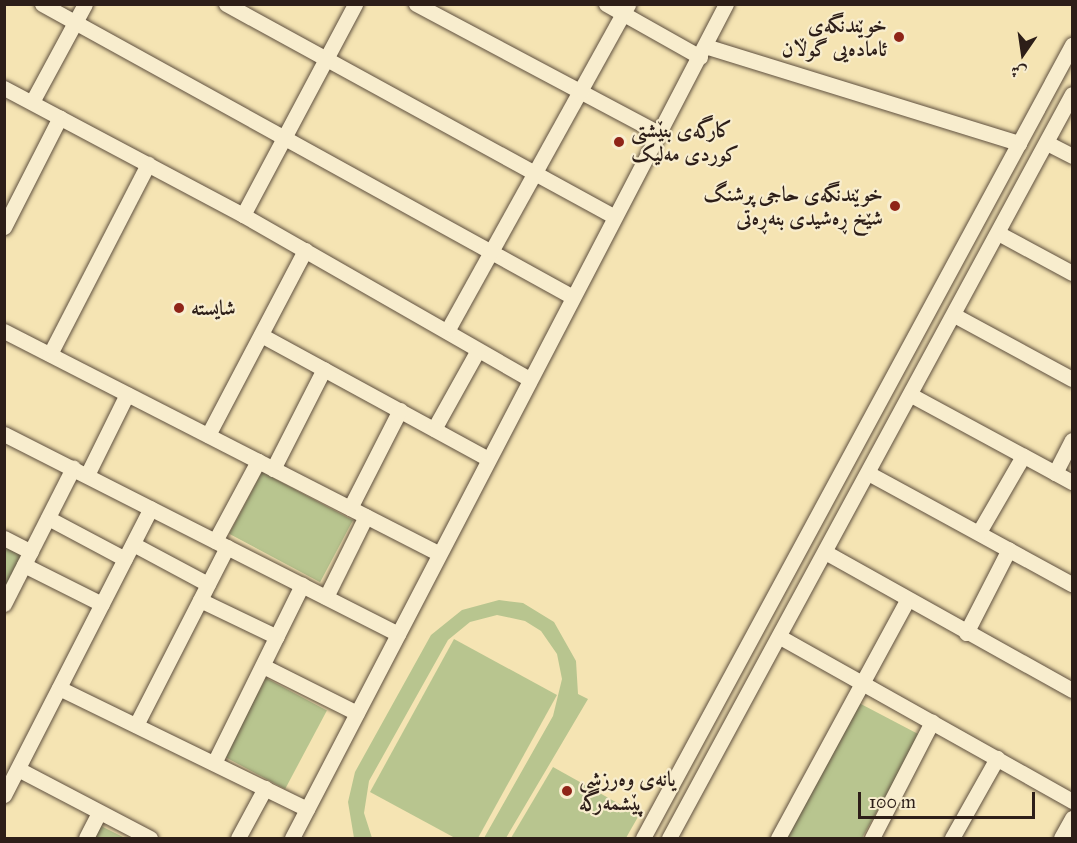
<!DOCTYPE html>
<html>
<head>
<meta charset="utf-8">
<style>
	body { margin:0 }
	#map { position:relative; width:1077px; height:843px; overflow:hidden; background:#f5e4b3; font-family:"IM FELL Great Primer",Amiri,serif }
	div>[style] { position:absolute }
	.green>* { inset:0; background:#b8c58f; transform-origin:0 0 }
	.roads { filter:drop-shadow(0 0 2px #5f503f) drop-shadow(0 0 2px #5f503f) }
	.minor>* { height:15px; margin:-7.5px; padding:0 7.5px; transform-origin:7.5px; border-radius:7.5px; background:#f8edce }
	.dots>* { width:16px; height:16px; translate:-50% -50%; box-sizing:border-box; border:3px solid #f8edce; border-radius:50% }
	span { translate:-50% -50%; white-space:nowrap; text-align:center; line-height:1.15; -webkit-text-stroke:4.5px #f8edce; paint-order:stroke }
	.poi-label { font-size:21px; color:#2d1e18; font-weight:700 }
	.right { translate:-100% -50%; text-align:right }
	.left { translate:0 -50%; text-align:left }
	.frame { position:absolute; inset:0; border:6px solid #2d1e18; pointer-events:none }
	.north { position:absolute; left:993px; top:24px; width:60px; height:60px; -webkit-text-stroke:4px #f8edce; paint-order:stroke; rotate:193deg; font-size:16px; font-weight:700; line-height:24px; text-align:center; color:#2d1e18 }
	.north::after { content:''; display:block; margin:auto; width:21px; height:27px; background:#2d1e18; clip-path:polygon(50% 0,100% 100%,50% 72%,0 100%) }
	.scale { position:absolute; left:858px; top:792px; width:177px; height:27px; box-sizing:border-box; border:3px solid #2d1e18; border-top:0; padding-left:8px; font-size:18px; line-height:21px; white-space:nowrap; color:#2d1e18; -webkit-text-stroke:4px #f8edce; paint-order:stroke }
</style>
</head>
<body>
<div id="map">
	<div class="green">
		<i style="left:262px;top:472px;width:103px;height:70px;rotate:28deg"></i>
		<i style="clip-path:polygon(5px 547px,22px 556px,5px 590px)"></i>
		<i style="clip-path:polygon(499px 600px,523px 603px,554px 622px,576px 661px,578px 694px,588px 699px,506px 838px,484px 838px,553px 716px,562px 679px,557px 654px,541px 631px,525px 621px,497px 615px,470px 622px,448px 640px,369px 781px,364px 813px,372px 838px,354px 838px,348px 802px,355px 772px,431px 635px,462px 610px)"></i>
		<i style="clip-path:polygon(454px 639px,557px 695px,478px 838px,455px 838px,370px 792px)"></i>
		<i style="left:266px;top:678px;width:69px;height:89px;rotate:28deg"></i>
		<i style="clip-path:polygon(859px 703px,920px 735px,862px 838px,786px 838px)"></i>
		<i style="clip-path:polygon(553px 767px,639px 815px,626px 838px,511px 838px)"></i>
		<i style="clip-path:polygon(101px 826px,125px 838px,95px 838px)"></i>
	</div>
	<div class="roads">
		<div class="minor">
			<i style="left:42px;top:4px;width:604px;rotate:28.9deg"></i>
			<i style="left:226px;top:4px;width:442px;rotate:28.7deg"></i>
			<i style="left:416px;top:4px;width:275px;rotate:28deg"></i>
			<i style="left:606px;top:4px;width:108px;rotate:29.4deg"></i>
			<i style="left:705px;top:46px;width:329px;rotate:17.2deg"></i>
			<i style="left:4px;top:88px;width:271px;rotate:28deg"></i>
			<i style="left:243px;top:215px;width:330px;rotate:29.8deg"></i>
			<i style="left:32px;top:102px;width:111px;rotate:-61.6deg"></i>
			<i style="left:1047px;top:143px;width:28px;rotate:27deg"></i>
			<i style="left:243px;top:215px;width:239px;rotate:-62deg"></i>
			<i style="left:4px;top:227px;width:123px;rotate:-63deg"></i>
			<i style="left:998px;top:233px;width:84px;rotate:28.4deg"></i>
			<i style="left:954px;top:315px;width:134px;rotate:28.5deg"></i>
			<i style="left:4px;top:331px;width:487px;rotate:27.1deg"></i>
			<i style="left:447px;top:331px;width:374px;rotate:-61deg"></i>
			<i style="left:261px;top:335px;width:259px;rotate:28.6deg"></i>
			<i style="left:50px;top:354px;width:214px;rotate:-62.7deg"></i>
			<i style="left:911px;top:395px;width:183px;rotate:28.4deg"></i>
			<i style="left:434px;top:429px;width:90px;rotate:-60.9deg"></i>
			<i style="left:4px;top:434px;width:442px;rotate:26.9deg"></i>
			<i style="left:208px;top:435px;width:209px;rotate:-62.3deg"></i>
			<i style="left:273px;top:469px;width:112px;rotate:-63deg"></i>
			<i style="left:868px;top:473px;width:232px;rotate:28.6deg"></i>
			<i style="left:1055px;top:473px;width:37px;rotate:-63deg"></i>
			<i style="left:87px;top:475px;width:90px;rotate:-63.7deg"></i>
			<i style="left:350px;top:508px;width:110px;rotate:-63deg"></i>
			<i style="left:48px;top:518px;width:87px;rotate:28deg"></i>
			<i style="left:979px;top:532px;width:88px;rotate:-59.9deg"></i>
			<i style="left:4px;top:538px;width:30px;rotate:27deg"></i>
			<i style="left:215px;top:541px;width:91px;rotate:-61.7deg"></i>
			<i style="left:133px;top:544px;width:85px;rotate:28.1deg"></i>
			<i style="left:825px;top:552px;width:283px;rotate:29.2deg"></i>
			<i style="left:24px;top:565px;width:87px;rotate:26.6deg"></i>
			<i style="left:326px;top:597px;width:90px;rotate:-63.7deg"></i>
			<i style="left:200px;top:600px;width:85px;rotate:25.7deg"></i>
			<i style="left:4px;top:604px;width:153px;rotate:-63.1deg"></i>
			<i style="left:966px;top:633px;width:94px;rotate:-62.9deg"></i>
			<i style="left:780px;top:637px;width:335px;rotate:29.3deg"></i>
			<i style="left:263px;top:666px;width:105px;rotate:26.6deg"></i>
			<i style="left:59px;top:688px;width:276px;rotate:26deg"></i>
			<i style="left:136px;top:725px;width:200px;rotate:-62.9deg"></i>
			<i style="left:214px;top:763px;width:199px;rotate:-63.7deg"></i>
			<i style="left:18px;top:769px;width:149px;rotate:27.6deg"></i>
			<i style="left:4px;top:795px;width:322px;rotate:-62.9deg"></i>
			<i style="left:86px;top:838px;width:28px;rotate:-63deg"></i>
			<i style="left:238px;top:838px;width:57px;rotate:-61.6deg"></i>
			<i style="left:292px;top:838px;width:940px;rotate:-62.51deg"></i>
			<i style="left:643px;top:838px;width:902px;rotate:-61.59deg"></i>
			<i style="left:669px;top:838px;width:846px;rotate:-61.56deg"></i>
			<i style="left:778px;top:838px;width:271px;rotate:-61.5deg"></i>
			<i style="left:872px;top:838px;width:131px;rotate:-62.7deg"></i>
			<i style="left:952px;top:838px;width:92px;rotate:-60.6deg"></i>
			<i style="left:1061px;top:838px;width:23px;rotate:-61deg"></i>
		</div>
	</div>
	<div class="dots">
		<i style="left:899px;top:37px;background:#8f2418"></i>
		<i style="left:619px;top:142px;background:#8f2418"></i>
		<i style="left:895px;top:206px;background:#8f2418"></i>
		<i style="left:179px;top:308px;background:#8f2418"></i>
		<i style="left:567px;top:791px;background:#8f2418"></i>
	</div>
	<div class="poi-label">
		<span class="right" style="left:887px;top:37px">خوێندنگەی<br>ئامادەیی گوڵان</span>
		<span class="left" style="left:631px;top:142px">کارگەی بنێشتی<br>کوردی مەلیک</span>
		<span class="right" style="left:883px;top:206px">خوێندنگەی حاجی پرشنگ<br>شێخ ڕەشیدی بنەڕەتی</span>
		<span class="left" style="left:191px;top:308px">شایستە</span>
		<span class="left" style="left:579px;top:791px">یانەی وەرزشی<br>پێشمەرگە</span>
	</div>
	<div class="frame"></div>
	<div class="north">ش</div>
	<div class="scale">100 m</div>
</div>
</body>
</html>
